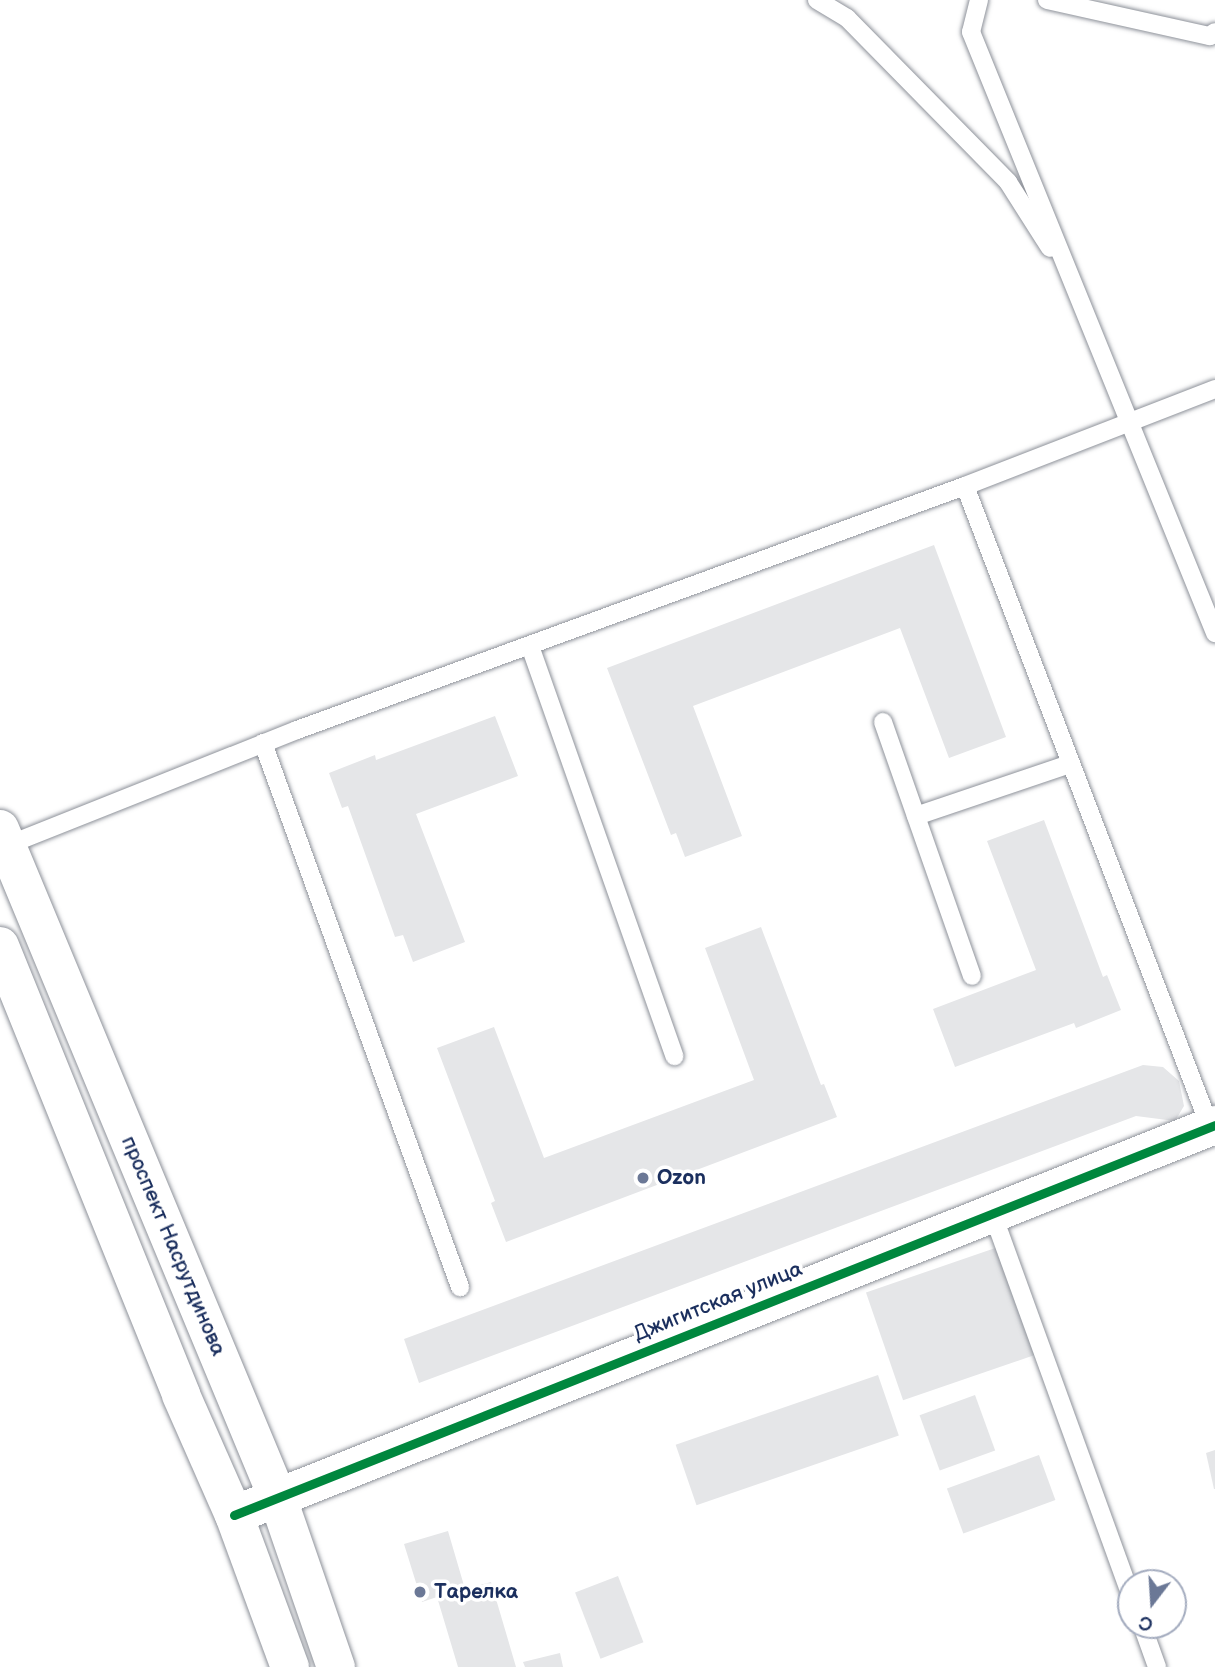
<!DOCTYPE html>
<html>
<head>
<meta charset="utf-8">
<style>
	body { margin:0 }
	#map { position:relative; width:1215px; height:1667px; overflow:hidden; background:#fff; font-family:"Balsamiq Sans",sans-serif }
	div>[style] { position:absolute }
	.building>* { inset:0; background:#e5e6e8; transform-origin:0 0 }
	.roads { filter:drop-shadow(0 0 2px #8e929a) drop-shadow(0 0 2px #8e929a) }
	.lane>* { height:18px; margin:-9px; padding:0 9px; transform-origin:9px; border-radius:9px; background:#fff }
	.secondary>* { height:38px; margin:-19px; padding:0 19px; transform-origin:19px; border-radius:19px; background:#fff }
	.cycleway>* { height:9px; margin:-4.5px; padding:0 4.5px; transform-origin:4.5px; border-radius:4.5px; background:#00873e }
	.dots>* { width:19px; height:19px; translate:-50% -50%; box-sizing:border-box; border:4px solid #fff; border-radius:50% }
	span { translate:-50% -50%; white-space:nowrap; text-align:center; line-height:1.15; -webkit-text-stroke:7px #fff; paint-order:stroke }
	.poi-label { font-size:21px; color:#1b2f5e; font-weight:700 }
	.left { translate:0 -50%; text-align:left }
	.street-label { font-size:21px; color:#1b2f5e }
	.north { position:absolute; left:1117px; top:1569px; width:70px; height:70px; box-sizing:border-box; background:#fff; border:2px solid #a4acbf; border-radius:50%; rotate:197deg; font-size:19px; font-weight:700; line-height:28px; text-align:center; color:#1b2f5e }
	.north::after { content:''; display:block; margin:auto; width:24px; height:32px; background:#6b7896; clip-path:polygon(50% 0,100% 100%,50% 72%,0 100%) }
</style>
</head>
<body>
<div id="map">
	<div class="building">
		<i style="clip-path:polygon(934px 545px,1006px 737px,949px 758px,900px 628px,693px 706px,742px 836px,685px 857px,676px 833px,671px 835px,607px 668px)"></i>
		<i style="clip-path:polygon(495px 716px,518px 776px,416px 814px,465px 942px,413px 962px,403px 935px,395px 937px,348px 806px,342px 808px,329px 773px,375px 755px,376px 760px)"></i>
		<i style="clip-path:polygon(1044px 820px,1103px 977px,1107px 975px,1121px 1010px,1076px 1028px,1074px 1023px,955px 1067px,933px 1009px,1036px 970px,987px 841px)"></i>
		<i style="clip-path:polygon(761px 927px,821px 1085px,824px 1084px,837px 1117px,506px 1242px,491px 1203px,495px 1201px,437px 1048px,494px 1027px,544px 1158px,754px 1080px,705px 948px)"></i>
		<i style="clip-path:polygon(1143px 1065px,1163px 1067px,1179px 1081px,1184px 1106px,1175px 1121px,1136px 1116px,419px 1383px,404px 1339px)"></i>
		<i style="left:1004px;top:1245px;width:114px;height:146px;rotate:71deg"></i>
		<i style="left:878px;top:1375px;width:64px;height:214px;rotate:71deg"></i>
		<i style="left:975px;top:1395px;width:59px;height:59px;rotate:70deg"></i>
		<i style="clip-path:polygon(1215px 1450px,1215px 1489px,1214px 1489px,1206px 1453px)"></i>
		<i style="left:1039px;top:1455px;width:48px;height:98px;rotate:70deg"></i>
		<i style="clip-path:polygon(448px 1531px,465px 1589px,491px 1582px,516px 1667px,458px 1667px,437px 1597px,422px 1602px,404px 1544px)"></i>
		<i style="left:618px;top:1576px;width:71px;height:46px;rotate:69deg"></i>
		<i style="clip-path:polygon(560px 1653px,563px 1667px,525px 1667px,523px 1662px)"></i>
	</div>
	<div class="roads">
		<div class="lane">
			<i style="left:817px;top:0;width:35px;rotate:31deg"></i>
			<i style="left:847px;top:18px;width:230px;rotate:45.5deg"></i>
			<i style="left:1008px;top:182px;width:78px;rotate:57.5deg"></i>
			<i style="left:979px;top:0;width:33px;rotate:104deg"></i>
			<i style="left:971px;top:32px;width:649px;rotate:67.9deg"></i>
			<i style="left:1047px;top:0;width:167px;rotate:12.5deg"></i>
			<i style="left:1210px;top:36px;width:6px;rotate:-39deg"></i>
			<i style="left:965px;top:486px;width:268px;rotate:-21.2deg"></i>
			<i style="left:530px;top:646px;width:435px;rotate:70.6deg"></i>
			<i style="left:883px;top:722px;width:269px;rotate:70.7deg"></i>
			<i style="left:263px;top:743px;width:579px;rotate:70.09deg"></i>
			<i style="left:916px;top:816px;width:163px;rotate:-18.7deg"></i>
			<i style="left:3px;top:847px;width:316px;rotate:-21.7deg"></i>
			<i style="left:297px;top:730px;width:711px;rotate:-20.07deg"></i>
			<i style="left:965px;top:486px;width:686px;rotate:69.08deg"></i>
			<i style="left:992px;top:1212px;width:407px;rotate:70.1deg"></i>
			<i style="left:1142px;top:1625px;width:45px;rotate:70.3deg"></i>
		</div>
		<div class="secondary">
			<i style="left:0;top:829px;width:722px;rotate:67.45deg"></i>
			<i style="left:277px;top:1496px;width:181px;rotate:71deg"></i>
			<i style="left:0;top:946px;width:484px;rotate:68deg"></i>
			<i style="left:181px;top:1395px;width:131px;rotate:66.2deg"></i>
			<i style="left:234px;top:1515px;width:162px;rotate:69.8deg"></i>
			<i style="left:234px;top:1515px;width:1056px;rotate:-21.68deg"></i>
		</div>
	</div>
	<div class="cycleway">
		<i style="left:234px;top:1515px;width:1056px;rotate:-21.68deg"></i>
	</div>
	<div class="dots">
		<i style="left:643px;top:1178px;background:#6b7896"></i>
		<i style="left:420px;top:1592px;background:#6b7896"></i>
	</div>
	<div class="poi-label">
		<span class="left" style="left:657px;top:1178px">Ozon</span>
		<span class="left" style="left:434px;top:1592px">Тарелка</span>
	</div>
	<div class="street-label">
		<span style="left:173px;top:1246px;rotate:67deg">проспект Насрутдинова</span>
		<span style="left:718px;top:1302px;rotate:-22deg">Джигитская улица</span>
	</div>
	<div class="north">С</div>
</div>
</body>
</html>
